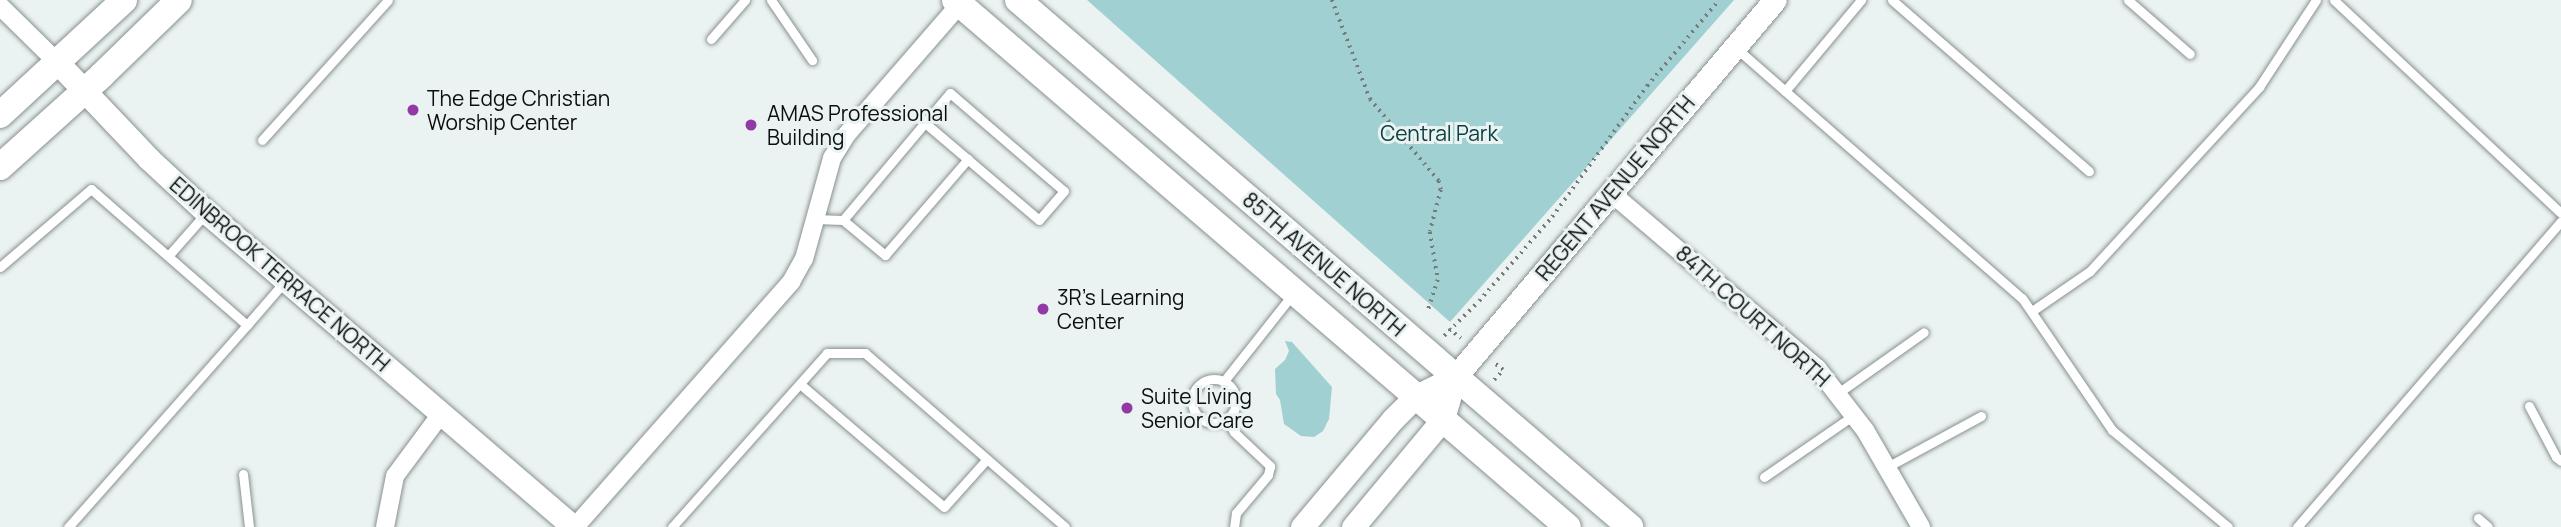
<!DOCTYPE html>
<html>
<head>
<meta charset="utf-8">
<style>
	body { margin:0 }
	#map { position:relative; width:2561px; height:527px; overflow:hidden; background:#eaf2f2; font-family:Manrope,sans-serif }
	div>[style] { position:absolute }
	.green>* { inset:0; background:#a1d0d2 }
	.path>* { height:3.5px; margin-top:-1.75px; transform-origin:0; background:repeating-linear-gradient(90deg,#757b7b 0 2px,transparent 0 7px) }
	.roads { filter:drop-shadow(0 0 2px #899090) drop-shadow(0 0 2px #899090) }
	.service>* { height:9px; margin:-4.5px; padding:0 4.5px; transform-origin:4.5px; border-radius:4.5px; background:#fff }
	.service>.ring { margin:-4.5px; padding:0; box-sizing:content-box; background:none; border:9px solid #fff; border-radius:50% }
	.minor>* { height:18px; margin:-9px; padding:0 9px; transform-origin:9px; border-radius:9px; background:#fff }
	.tertiary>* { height:23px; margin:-11.5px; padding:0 11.5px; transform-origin:11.5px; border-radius:11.5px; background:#fff }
	.secondary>* { height:26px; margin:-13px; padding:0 13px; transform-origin:13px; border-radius:13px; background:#fff }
	.dots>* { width:19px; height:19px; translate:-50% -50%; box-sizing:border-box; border:4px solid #eaf2f2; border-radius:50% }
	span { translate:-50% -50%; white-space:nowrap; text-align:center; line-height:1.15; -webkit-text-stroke:6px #eaf2f2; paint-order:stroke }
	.poi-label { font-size:21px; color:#0b0e0e }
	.left { translate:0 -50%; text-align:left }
	.park-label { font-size:21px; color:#0b4042 }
	.street-label { font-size:21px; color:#0b0e0e }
</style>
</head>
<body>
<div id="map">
	<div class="green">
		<i style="clip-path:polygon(1087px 0,1734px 0,1450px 322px)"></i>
		<i style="clip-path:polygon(1285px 341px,1292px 342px,1332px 387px,1329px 419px,1323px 431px,1314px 437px,1301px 436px,1284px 424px,1280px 400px,1276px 394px,1275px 369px,1285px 360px,1289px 351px)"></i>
	</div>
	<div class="path">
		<i style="left:1332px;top:0;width:106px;rotate:69deg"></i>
		<i style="left:1370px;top:99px;width:107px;rotate:49.9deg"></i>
		<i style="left:1439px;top:181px;width:9px;rotate:77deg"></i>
		<i style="left:1441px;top:190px;width:43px;rotate:104.7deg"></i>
		<i style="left:1430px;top:232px;width:49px;rotate:80.5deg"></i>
		<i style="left:1438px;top:280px;width:33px;rotate:108deg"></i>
		<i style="left:1449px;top:329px;width:15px;rotate:37deg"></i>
		<i style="left:1444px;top:336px;width:49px;rotate:-45deg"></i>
		<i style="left:1479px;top:301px;width:111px;rotate:-49deg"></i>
		<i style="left:1552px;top:217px;width:162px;rotate:-54.1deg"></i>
		<i style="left:1647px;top:86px;width:112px;rotate:-50.1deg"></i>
		<i style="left:1494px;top:380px;width:13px;rotate:-48deg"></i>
		<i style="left:1503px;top:370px;width:10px;rotate:-143deg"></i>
	</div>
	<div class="roads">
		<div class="service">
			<i style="left:771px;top:0;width:73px;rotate:55.7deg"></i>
			<i style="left:1892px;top:0;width:261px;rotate:41deg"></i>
			<i style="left:2128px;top:0;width:82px;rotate:41.1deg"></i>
			<i style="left:2334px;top:0;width:311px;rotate:43.2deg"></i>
			<i style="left:711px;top:39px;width:52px;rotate:-48.9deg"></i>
			<i style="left:1736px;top:48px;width:380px;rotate:41.2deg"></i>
			<i style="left:2022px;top:298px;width:160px;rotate:55.7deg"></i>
			<i style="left:2112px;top:430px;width:151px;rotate:39.9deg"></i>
			<i style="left:1785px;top:91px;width:119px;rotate:-50.1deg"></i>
			<i style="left:262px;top:140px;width:188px;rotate:-48deg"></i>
			<i style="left:815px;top:219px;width:28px;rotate:2deg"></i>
			<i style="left:843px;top:220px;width:166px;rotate:-49.9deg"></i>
			<i style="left:950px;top:93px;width:150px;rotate:40.7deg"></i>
			<i style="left:1064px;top:191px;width:38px;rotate:131deg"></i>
			<i style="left:1039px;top:220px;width:150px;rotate:-139.6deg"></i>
			<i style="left:843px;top:220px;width:55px;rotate:39.8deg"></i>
			<i style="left:885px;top:255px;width:127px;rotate:-49.2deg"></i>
			<i style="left:169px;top:255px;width:55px;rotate:-48.7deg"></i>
			<i style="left:0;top:267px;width:120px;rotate:-40.6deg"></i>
			<i style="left:91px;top:189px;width:207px;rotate:41.1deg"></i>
			<i style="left:247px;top:325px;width:270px;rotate:131.5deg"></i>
			<i style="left:2032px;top:311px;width:70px;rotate:-34.6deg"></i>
			<i style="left:2090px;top:271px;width:250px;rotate:-47.4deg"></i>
			<i style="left:2259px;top:87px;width:104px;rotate:-56.8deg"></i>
			<i style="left:247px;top:325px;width:58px;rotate:-49.2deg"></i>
			<i class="ring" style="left:1192px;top:379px;width:35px;height:35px"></i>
			<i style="left:1224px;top:381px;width:110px;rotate:-51.7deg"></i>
			<i style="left:800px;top:384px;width:189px;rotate:40.5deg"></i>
			<i style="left:944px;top:507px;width:64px;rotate:-48.1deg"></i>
			<i style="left:1838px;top:393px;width:105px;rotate:-35.3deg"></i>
			<i style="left:2529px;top:406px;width:58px;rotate:62.1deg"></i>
			<i style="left:2556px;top:457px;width:6px;rotate:39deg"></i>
			<i style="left:1226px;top:419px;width:15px;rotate:58deg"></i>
			<i style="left:1234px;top:432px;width:50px;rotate:43.4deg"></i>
			<i style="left:1270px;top:466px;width:9px;rotate:103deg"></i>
			<i style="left:1268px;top:475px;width:50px;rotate:130.1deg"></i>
			<i style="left:1236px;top:513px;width:14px;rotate:98deg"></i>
			<i style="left:1887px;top:467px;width:107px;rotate:-28.5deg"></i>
			<i style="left:243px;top:474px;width:53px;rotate:83.5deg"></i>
			<i style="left:1764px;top:477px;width:109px;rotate:-34.6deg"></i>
			<i style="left:2478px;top:518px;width:13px;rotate:42deg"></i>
			<i style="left:672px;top:527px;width:233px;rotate:-48.3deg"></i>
			<i style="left:827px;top:353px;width:38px"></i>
			<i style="left:865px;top:353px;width:265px;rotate:41deg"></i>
			<i style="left:2297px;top:527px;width:404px;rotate:-49.2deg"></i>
		</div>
		<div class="minor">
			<i style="left:0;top:6px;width:81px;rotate:44.5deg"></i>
			<i style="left:1610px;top:192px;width:272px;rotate:40.4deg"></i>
			<i style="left:1817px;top:368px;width:78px;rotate:52.3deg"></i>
			<i style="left:1865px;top:430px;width:112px;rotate:60deg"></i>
			<i style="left:385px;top:527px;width:52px;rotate:-78.9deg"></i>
			<i style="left:395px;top:476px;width:77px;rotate:-53.4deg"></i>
			<i style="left:575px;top:527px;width:327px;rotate:-48.6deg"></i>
			<i style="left:791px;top:282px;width:26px;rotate:-61deg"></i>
			<i style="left:804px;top:259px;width:105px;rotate:-74.5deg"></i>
			<i style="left:832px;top:158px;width:28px;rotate:-58deg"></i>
			<i style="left:847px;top:134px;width:172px;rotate:-49deg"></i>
		</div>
		<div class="tertiary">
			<i style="left:58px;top:63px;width:132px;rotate:46.5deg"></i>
			<i style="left:149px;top:159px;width:78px;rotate:42.9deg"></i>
			<i style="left:206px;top:212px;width:484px;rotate:40.6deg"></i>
			<i style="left:1302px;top:527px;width:141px;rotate:-49.9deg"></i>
			<i style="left:1393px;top:419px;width:33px;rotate:-45deg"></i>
			<i style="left:1416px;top:396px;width:43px;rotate:-26deg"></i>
			<i style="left:1455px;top:377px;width:494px;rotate:-49.7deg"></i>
			<i style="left:1353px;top:527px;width:141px;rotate:-50.2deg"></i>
			<i style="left:1443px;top:419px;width:44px;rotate:-74.1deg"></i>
		</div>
		<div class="secondary">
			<i style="left:955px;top:0;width:808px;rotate:40.69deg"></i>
			<i style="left:1018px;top:0;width:808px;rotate:40.73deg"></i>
			<i style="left:0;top:115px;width:169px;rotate:-42.8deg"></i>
			<i style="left:0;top:167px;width:137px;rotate:-42deg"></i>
			<i style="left:102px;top:75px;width:107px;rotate:-44.2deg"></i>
		</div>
	</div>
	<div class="dots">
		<i style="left:413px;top:110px;background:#9239a5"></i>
		<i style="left:751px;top:125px;background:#9239a5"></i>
		<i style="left:1043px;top:309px;background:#9239a5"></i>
		<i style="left:1127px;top:408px;background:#9239a5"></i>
	</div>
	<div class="poi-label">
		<span class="left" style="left:427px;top:110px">The Edge Christian<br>Worship Center</span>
		<span class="left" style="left:767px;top:125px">AMAS Professional<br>Building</span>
		<span class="left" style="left:1057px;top:309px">3R's Learning<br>Center</span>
		<span class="left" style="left:1141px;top:408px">Suite Living<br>Senior Care</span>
	</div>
	<div class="park-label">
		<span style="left:1439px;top:133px">Central Park</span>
	</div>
	<div class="street-label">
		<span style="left:1615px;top:188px;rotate:-50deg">REGENT AVENUE NORTH</span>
		<span style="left:1324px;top:264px;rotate:41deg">85TH AVENUE NORTH</span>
		<span style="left:280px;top:274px;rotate:41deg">EDINBROOK TERRACE NORTH</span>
		<span style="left:1753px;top:316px;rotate:42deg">84TH COURT NORTH</span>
	</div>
</div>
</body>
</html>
